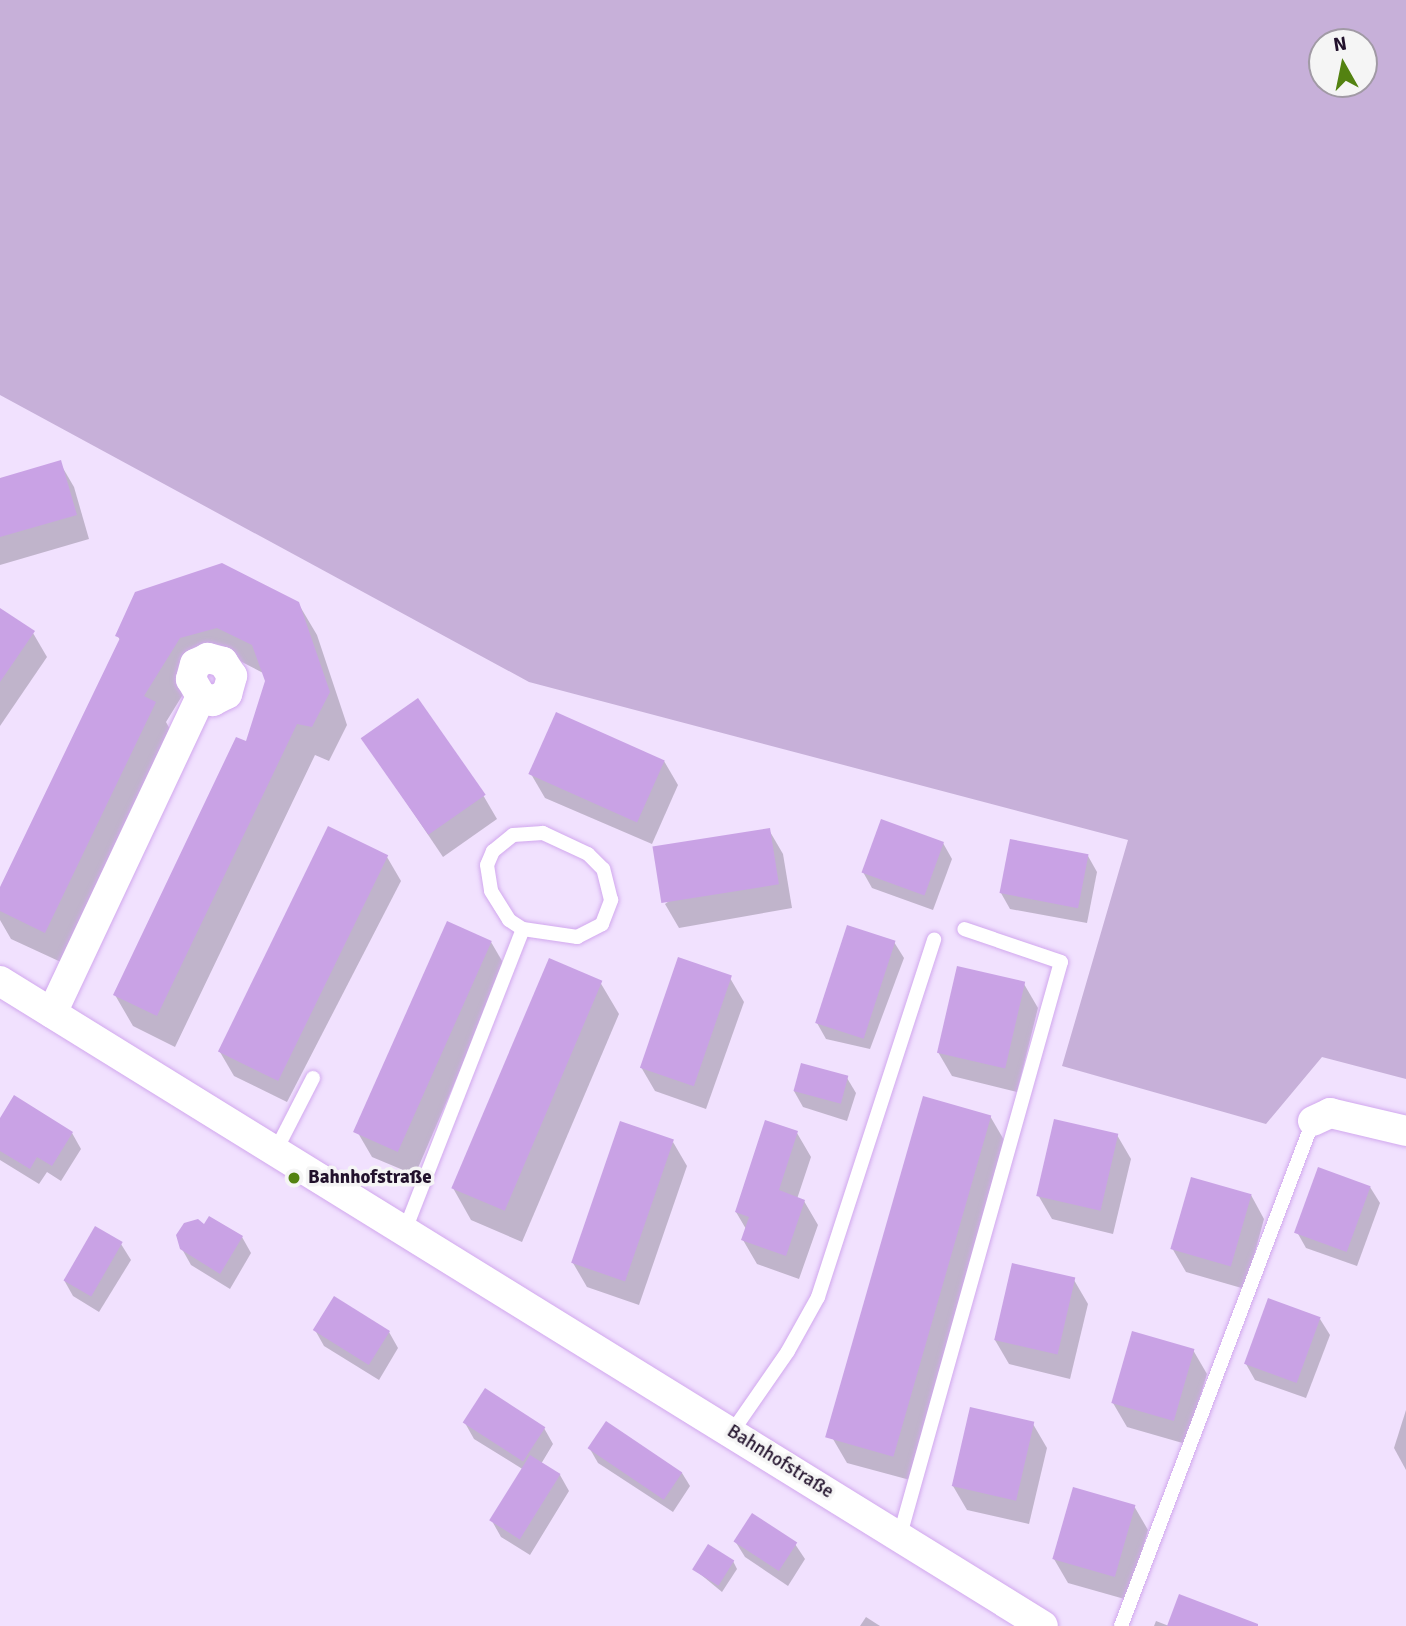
<!DOCTYPE html>
<html>
<head>
<meta charset="utf-8">
<style>
	body { margin:0 }
	#map { position:relative; width:1406px; height:1626px; overflow:hidden; background:#f1e1fe; font-family:Signika,sans-serif }
	div>[style] { position:absolute }
	.green>* { inset:0; background:#c7b0d9 }
	.shadow>* { inset:0; background:#0003 }
	.building>* { inset:0; background:#c9a2e5; transform-origin:0 0 }
	.roads { filter:drop-shadow(0 0 2px #d1a8ee) drop-shadow(0 0 2px #d1a8ee) }
	.lane>* { height:14px; margin:-7px; padding:0 7px; transform-origin:7px; border-radius:7px; background:#fff }
	.street>* { height:30px; margin:-15px; padding:0 15px; transform-origin:15px; border-radius:15px; background:#fff }
	.dots>* { width:19px; height:19px; translate:-50% -50%; box-sizing:border-box; border:4px solid #f5f5f5; border-radius:50% }
	span { translate:-50% -50%; white-space:nowrap; text-align:center; line-height:1.15; -webkit-text-stroke:7px #f5f5f5; paint-order:stroke }
	.poi-label { font-size:19px; color:#22122c; font-weight:700 }
	.left { translate:0 -50%; text-align:left }
	.street-label { font-size:19px; color:#22122c }
	.north { position:absolute; left:1308px; top:28px; width:70px; height:70px; box-sizing:border-box; background:#f5f5f5; border:2px solid #a19aa5; border-radius:50%; rotate:351deg; font-size:19px; font-weight:700; line-height:28px; text-align:center; color:#22122c }
	.north::after { content:''; display:block; margin:auto; width:24px; height:32px; background:#538211; clip-path:polygon(50% 0,100% 100%,50% 72%,0 100%) }
</style>
</head>
<body>
<div id="map">
	<div class="green">
		<i style="clip-path:polygon(evenodd,0 0,1406px 0,1406px 1079px,1322px 1057px,1266px 1124px,1062px 1066px,1128px 840px,529px 682px,0 395px,0 0,1322px 42px,1364px 42px,1364px 84px,1322px 84px,1322px 42px)"></i>
	</div>
	<div class="shadow">
		<i style="clip-path:polygon(60px 463px,74px 487px,89px 539px,0 565px,0 480px)"></i>
		<i style="clip-path:polygon(298px 603px,317px 635px,347px 725px,329px 761px,315px 755px,175px 1047px,133px 1026px,115px 995px,247px 744px,266px 681px,263px 673px,236px 659px,198px 670px,166px 722px,173px 735px,63px 963px,11px 939px,0 920px,0 891px,120px 640px,117px 635px)"></i>
		<i style="clip-path:polygon(0 610px,33px 633px,47px 657px,0 726px)"></i>
		<i style="clip-path:polygon(363px 738px,483px 795px,497px 819px,443px 857px)"></i>
		<i style="clip-path:polygon(664px 761px,678px 785px,652px 844px,545px 798px,531px 774px)"></i>
		<i style="clip-path:polygon(329px 829px,387px 857px,401px 881px,287px 1102px,234px 1076px,220px 1052px)"></i>
		<i style="clip-path:polygon(769px 830px,783px 854px,792px 908px,679px 928px,665px 904px)"></i>
		<i style="clip-path:polygon(943px 843px,952px 859px,933px 910px,872px 888px,863px 872px)"></i>
		<i style="clip-path:polygon(1088px 856px,1097px 872px,1087px 923px,1010px 909px,1001px 893px)"></i>
		<i style="clip-path:polygon(491px 942px,505px 966px,415px 1175px,372px 1157px,358px 1133px)"></i>
		<i style="clip-path:polygon(894px 942px,904px 958px,870px 1049px,826px 1039px,817px 1023px)"></i>
		<i style="clip-path:polygon(730px 978px,744px 1002px,706px 1109px,655px 1091px,641px 1067px)"></i>
		<i style="clip-path:polygon(600px 982px,619px 1014px,522px 1242px,471px 1220px,453px 1188px)"></i>
		<i style="clip-path:polygon(1024px 984px,1038px 1008px,1017px 1092px,952px 1076px,938px 1052px)"></i>
		<i style="clip-path:polygon(847px 1078px,856px 1093px,847px 1121px,803px 1107px,794px 1091px)"></i>
		<i style="clip-path:polygon(990px 1116px,1004px 1140px,910px 1480px,847px 1463px,833px 1439px)"></i>
		<i style="clip-path:polygon(0 1121px,72px 1133px,81px 1149px,61px 1181px,47px 1172px,39px 1184px,0 1160px)"></i>
		<i style="clip-path:polygon(797px 1133px,811px 1157px,797px 1199px,804px 1201px,818px 1225px,799px 1279px,757px 1264px,743px 1240px,746px 1229px,736px 1212px)"></i>
		<i style="clip-path:polygon(1117px 1135px,1131px 1159px,1113px 1234px,1052px 1219px,1038px 1195px)"></i>
		<i style="clip-path:polygon(673px 1142px,687px 1166px,639px 1305px,587px 1287px,573px 1263px)"></i>
		<i style="clip-path:polygon(1370px 1187px,1380px 1203px,1357px 1266px,1306px 1248px,1297px 1232px)"></i>
		<i style="clip-path:polygon(1251px 1195px,1264px 1219px,1245px 1289px,1186px 1272px,1172px 1248px)"></i>
		<i style="clip-path:polygon(205px 1226px,242px 1237px,251px 1253px,230px 1289px,191px 1265px,182px 1249px)"></i>
		<i style="clip-path:polygon(121px 1244px,131px 1260px,99px 1312px,73px 1296px,64px 1280px)"></i>
		<i style="clip-path:polygon(1074px 1280px,1088px 1304px,1070px 1379px,1009px 1364px,995px 1340px)"></i>
		<i style="clip-path:polygon(1320px 1319px,1330px 1335px,1306px 1398px,1255px 1380px,1246px 1364px)"></i>
		<i style="clip-path:polygon(315px 1330px,389px 1332px,398px 1348px,379px 1380px,324px 1346px)"></i>
		<i style="clip-path:polygon(1193px 1350px,1207px 1374px,1186px 1444px,1127px 1427px,1113px 1403px)"></i>
		<i style="clip-path:polygon(1406px 1410px,1406px 1470px,1394px 1448px)"></i>
		<i style="clip-path:polygon(465px 1423px,544px 1428px,553px 1444px,541px 1464px,560px 1475px,569px 1491px,530px 1555px,501px 1537px,492px 1521px,524px 1470px,474px 1439px)"></i>
		<i style="clip-path:polygon(1033px 1424px,1047px 1448px,1029px 1524px,967px 1510px,953px 1486px)"></i>
		<i style="clip-path:polygon(590px 1449px,682px 1473px,690px 1486px,673px 1512px,598px 1463px)"></i>
		<i style="clip-path:polygon(1134px 1506px,1148px 1530px,1128px 1600px,1068px 1583px,1054px 1559px)"></i>
		<i style="clip-path:polygon(735px 1541px,795px 1544px,805px 1559px,788px 1586px,745px 1557px)"></i>
		<i style="clip-path:polygon(733px 1561px,737px 1569px,722px 1592px,694px 1569px)"></i>
		<i style="clip-path:polygon(866px 1617px,880px 1626px,860px 1626px)"></i>
		<i style="clip-path:polygon(1156px 1621px,1169px 1626px,1228px 1626px,1154px 1626px)"></i>
	</div>
	<div class="building">
		<i style="clip-path:polygon(61px 460px,77px 515px,0 537px,0 478px)"></i>
		<i style="clip-path:polygon(222px 563px,299px 602px,330px 692px,312px 727px,297px 724px,157px 1016px,113px 995px,236px 737px,246px 741px,265px 681px,252px 645px,217px 628px,180px 638px,144px 696px,156px 702px,45px 933px,0 911px,0 887px,120px 638px,115px 636px,135px 592px)"></i>
		<i style="clip-path:polygon(0 608px,35px 631px,0 682px)"></i>
		<i style="left:418px;top:698px;width:118px;height:70px;rotate:55deg"></i>
		<i style="left:556px;top:712px;width:119px;height:68px;rotate:24deg"></i>
		<i style="left:881px;top:819px;width:67px;height:57px;rotate:20deg"></i>
		<i style="left:328px;top:826px;width:67px;height:251px;rotate:26deg"></i>
		<i style="left:770px;top:828px;width:57px;height:119px;rotate:81deg"></i>
		<i style="left:1010px;top:839px;width:80px;height:55px;rotate:11deg"></i>
		<i style="left:447px;top:921px;width:49px;height:231px;rotate:24deg"></i>
		<i style="left:847px;top:925px;width:51px;height:103px;rotate:18deg"></i>
		<i style="left:678px;top:957px;width:57px;height:117px;rotate:19deg"></i>
		<i style="left:549px;top:958px;width:58px;height:250px;rotate:23deg"></i>
		<i style="left:957px;top:966px;width:70px;height:89px;rotate:13deg"></i>
		<i style="left:801px;top:1063px;width:49px;height:29px;rotate:15deg"></i>
		<i style="clip-path:polygon(14px 1095px,73px 1132px,52px 1166px,37px 1157px,30px 1169px,0 1151px,0 1118px)"></i>
		<i style="left:923px;top:1096px;width:71px;height:355px;rotate:16deg"></i>
		<i style="left:1054px;top:1119px;width:66px;height:79px;rotate:13deg"></i>
		<i style="clip-path:polygon(765px 1120px,798px 1131px,779px 1190px,805px 1200px,786px 1256px,741px 1240px,749px 1217px,735px 1212px)"></i>
		<i style="left:620px;top:1121px;width:57px;height:150px;rotate:19deg"></i>
		<i style="left:1318px;top:1167px;width:56px;height:70px;rotate:20deg"></i>
		<i style="left:1191px;top:1177px;width:63px;height:75px;rotate:16deg"></i>
		<i style="clip-path:polygon(209px 1216px,243px 1236px,220px 1274px,180px 1249px,176px 1235px,184px 1223px,198px 1219px,204px 1224px)"></i>
		<i style="left:95px;top:1226px;width:32px;height:63px;rotate:30deg"></i>
		<i style="left:1012px;top:1263px;width:65px;height:79px;rotate:13deg"></i>
		<i style="left:334px;top:1296px;width:66px;height:40px;rotate:32deg"></i>
		<i style="left:1268px;top:1298px;width:56px;height:70px;rotate:20deg"></i>
		<i style="left:1132px;top:1331px;width:65px;height:75px;rotate:16deg"></i>
		<i style="left:485px;top:1388px;width:72px;height:41px;rotate:33deg"></i>
		<i style="left:970px;top:1407px;width:66px;height:81px;rotate:13deg"></i>
		<i style="left:606px;top:1421px;width:92px;height:33px;rotate:34deg"></i>
		<i style="left:530px;top:1455px;width:36px;height:77px;rotate:32deg"></i>
		<i style="left:1073px;top:1487px;width:65px;height:75px;rotate:16deg"></i>
		<i style="left:752px;top:1513px;width:54px;height:34px;rotate:33deg"></i>
		<i style="left:708px;top:1544px;width:31px;height:30px;rotate:32deg"></i>
		<i style="clip-path:polygon(1179px 1594px,1258px 1624px,1258px 1626px,1167px 1626px)"></i>
	</div>
	<div class="roads">
		<div class="lane">
			<i style="left:276px;top:1150px;width:81px;rotate:-62.8deg"></i>
			<i style="left:405px;top:1230px;width:323px;rotate:-68.6deg"></i>
			<i style="left:523px;top:929px;width:55px;rotate:8.4deg"></i>
			<i style="left:577px;top:937px;width:28px;rotate:-27deg"></i>
			<i style="left:602px;top:924px;width:26px;rotate:-69deg"></i>
			<i style="left:611px;top:900px;width:32px;rotate:-104deg"></i>
			<i style="left:603px;top:869px;width:21px;rotate:-135deg"></i>
			<i style="left:588px;top:854px;width:50px;rotate:-155deg"></i>
			<i style="left:543px;top:833px;width:30px;rotate:176deg"></i>
			<i style="left:513px;top:835px;width:26px;rotate:141deg"></i>
			<i style="left:493px;top:851px;width:15px;rotate:113deg"></i>
			<i style="left:487px;top:865px;width:26px;rotate:81deg"></i>
			<i style="left:491px;top:891px;width:34px;rotate:58deg"></i>
			<i style="left:509px;top:920px;width:17px;rotate:33deg"></i>
			<i style="left:732px;top:1432px;width:98px;rotate:-55.3deg"></i>
			<i style="left:788px;top:1351px;width:62px;rotate:-60.9deg"></i>
			<i style="left:818px;top:1297px;width:376px;rotate:-72deg"></i>
			<i style="left:900px;top:1535px;width:595px;rotate:-74.31deg"></i>
			<i style="left:1061px;top:962px;width:102px;rotate:-161.2deg"></i>
			<i style="left:1121px;top:1626px;width:540px;rotate:-69.18deg"></i>
		</div>
		<div class="street">
			<i style="left:0;top:981px;width:1226px;rotate:31.73deg"></i>
			<i style="left:52px;top:1013px;width:350px;rotate:-64.8deg"></i>
			<i style="left:201px;top:696px;width:13px;rotate:23deg"></i>
			<i style="left:213px;top:701px;width:16px;rotate:-27deg"></i>
			<i style="left:227px;top:694px;width:19px;rotate:-74deg"></i>
			<i style="left:232px;top:676px;width:17px;rotate:-123deg"></i>
			<i style="left:223px;top:662px;width:16px;rotate:-165deg"></i>
			<i style="left:208px;top:658px;width:14px;rotate:155deg"></i>
			<i style="left:195px;top:664px;width:16px;rotate:105deg"></i>
			<i style="left:191px;top:679px;width:20px;rotate:60deg"></i>
			<i style="left:1313px;top:1121px;width:19px;rotate:-25deg"></i>
			<i style="left:1330px;top:1113px;width:78px;rotate:13.3deg"></i>
		</div>
	</div>
	<div class="dots">
		<i style="left:294px;top:1178px;background:#538211"></i>
	</div>
	<div class="poi-label">
		<span class="left" style="left:308px;top:1178px">Bahnhofstraße</span>
	</div>
	<div class="street-label">
		<span style="left:780px;top:1462px;rotate:32deg">Bahnhofstraße</span>
	</div>
	<div class="north">N</div>
</div>
</body>
</html>
